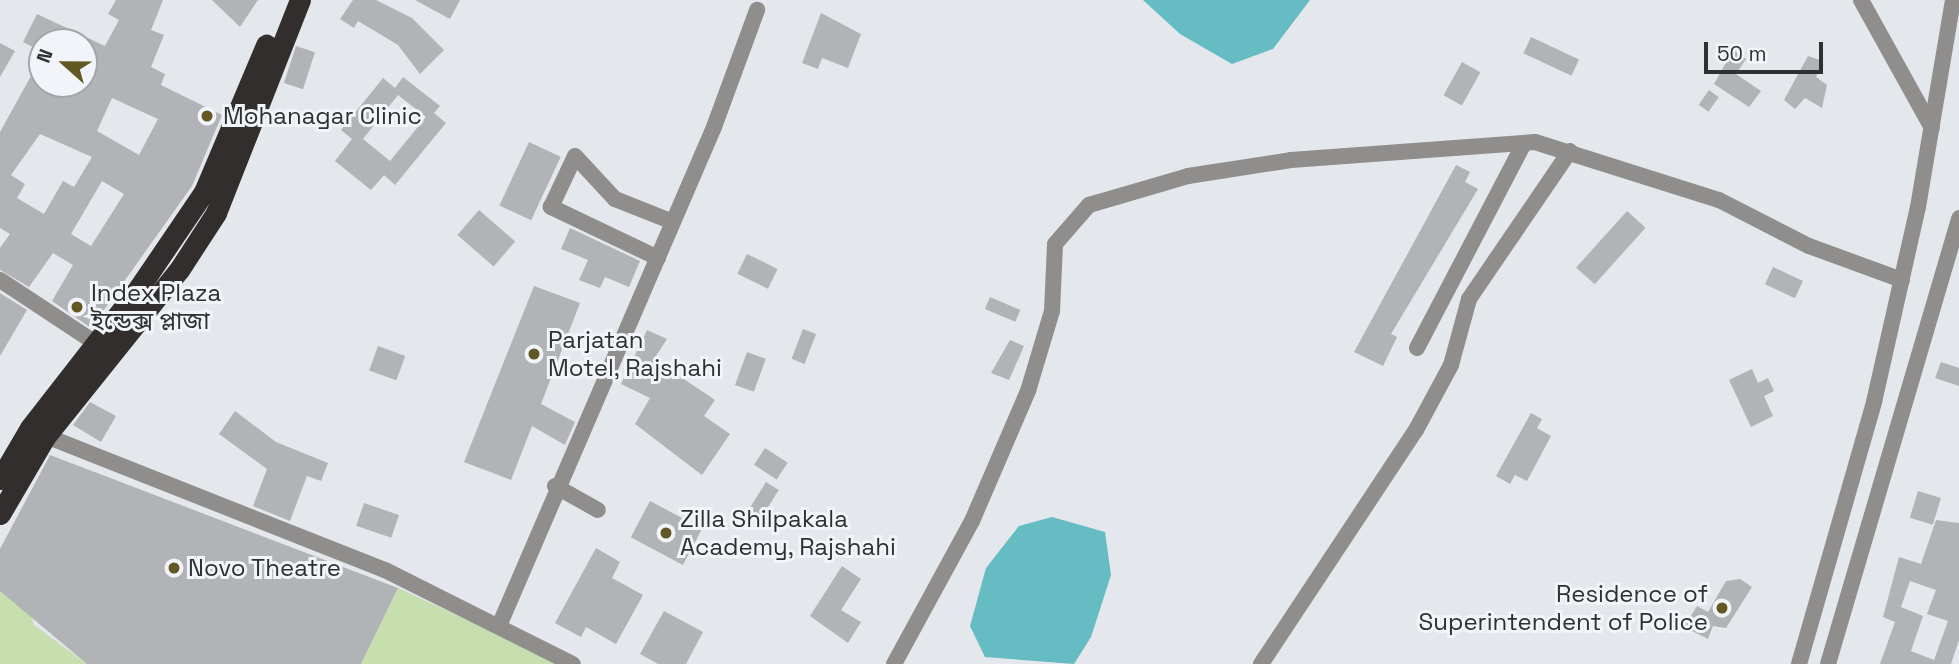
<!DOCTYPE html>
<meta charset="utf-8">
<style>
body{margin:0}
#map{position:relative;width:1959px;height:664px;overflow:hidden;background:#e4e7eb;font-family:"Space Grotesk","Noto Sans Bengali",sans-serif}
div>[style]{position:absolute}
.green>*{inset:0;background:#c7deae}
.water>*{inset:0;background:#65bcc2}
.building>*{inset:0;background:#b1b3b7;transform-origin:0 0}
.minor>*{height:16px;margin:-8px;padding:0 8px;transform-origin:8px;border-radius:8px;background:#908d8d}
.highway>*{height:21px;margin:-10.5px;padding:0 10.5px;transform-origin:10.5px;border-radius:10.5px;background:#322e2d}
.dots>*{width:19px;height:19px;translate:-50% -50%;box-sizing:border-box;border:4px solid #f1f4f8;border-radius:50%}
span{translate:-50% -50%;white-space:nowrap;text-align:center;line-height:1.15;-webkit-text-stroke:6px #f1f4f8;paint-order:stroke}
.poi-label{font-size:24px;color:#2f3032}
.left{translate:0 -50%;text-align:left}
.right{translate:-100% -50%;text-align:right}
.north{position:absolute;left:28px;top:28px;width:70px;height:70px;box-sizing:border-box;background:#f1f4f8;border:2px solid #a3a6a9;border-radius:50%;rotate:291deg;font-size:19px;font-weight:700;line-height:28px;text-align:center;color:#2f3032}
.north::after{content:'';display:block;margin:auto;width:24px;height:32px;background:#635724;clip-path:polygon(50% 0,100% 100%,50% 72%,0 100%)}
.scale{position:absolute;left:1704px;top:42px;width:119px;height:32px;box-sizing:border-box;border:4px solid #2f3032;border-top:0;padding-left:9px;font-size:21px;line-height:24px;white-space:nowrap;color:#2f3032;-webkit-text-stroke:5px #f1f4f8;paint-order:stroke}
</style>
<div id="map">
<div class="green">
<i style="clip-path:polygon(398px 588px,528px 648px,556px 664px,361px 664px)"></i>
<i style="clip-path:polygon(0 591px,31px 614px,34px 625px,87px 664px,0 664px)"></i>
</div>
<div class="water">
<i style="clip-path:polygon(1143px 0,1310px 0,1273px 49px,1232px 64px,1180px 34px)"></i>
<i style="clip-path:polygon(1052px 517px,1105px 532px,1111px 575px,1091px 637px,1074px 664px,985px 657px,970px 626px,986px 568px,1019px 526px)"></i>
</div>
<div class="building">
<i style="clip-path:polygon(evenodd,116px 0,163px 0,151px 30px,164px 35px,151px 67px,165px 74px,161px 85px,222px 115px,192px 186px,91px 328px,52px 301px,73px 265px,53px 253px,29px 287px,0 270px,0 248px,10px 234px,0 228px,0 132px,42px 56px,42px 84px,84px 84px,84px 42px,42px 42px,42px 52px,23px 42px,37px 14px,105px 46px,119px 20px,108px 14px,116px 0,112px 98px,158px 119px,139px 155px,97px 131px,112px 98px,116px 0,40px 134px,92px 157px,74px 187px,63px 181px,44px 214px,17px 198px,25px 184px,11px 175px,40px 134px,116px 0,102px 181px,124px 194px,91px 246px,71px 234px,102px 181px)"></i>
<i style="clip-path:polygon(212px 0,258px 0,240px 27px)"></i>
<i style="clip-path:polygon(353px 0,376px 0,412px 18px,444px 50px,420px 74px,398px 45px,358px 21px,354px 28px,340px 19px)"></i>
<i style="clip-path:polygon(415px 0,460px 0,450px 19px)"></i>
<i style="clip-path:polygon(821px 13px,861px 34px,848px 68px,822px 58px,818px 69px,802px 63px)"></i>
<i style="left:1531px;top:37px;width:53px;height:18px;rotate:25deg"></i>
<i style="clip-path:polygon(0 43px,15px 51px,0 77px)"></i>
<i style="left:296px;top:46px;width:20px;height:39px;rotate:18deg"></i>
<i style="clip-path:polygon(1733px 50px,1746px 59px,1736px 74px,1761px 91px,1749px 107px,1714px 84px)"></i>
<i style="clip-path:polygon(1808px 56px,1823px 61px,1816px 77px,1827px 85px,1822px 108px,1805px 98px,1795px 109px,1784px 100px)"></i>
<i style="left:1462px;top:62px;width:21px;height:38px;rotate:29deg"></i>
<i style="clip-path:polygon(evenodd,403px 77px,440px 106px,434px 113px,446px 123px,395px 185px,384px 175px,371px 190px,335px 161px,352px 139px,341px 130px,383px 78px,395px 88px,403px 77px,398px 95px,426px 117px,390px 161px,363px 139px,398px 95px)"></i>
<i style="left:1709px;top:90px;width:12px;height:18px;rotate:35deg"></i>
<i style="left:529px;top:142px;width:35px;height:70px;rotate:25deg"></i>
<i style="clip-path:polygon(1456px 165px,1470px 172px,1465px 182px,1478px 189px,1391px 334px,1397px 337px,1383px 366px,1354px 352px)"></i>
<i style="left:479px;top:210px;width:48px;height:33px;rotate:41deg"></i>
<i style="left:1627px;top:211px;width:25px;height:76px;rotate:42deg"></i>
<i style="clip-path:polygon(570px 228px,640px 261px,629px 287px,605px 277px,600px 288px,579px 280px,588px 260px,561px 249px)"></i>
<i style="left:747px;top:254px;width:34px;height:22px;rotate:26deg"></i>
<i style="left:1773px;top:267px;width:33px;height:19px;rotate:25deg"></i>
<i style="clip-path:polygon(534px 286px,580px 303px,541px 404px,575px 422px,565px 445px,532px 426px,511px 480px,464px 462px)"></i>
<i style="clip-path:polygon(0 293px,27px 310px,0 356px)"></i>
<i style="left:990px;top:297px;width:33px;height:13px;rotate:23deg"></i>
<i style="left:803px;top:329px;width:14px;height:32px;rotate:21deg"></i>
<i style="clip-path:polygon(647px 330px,667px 339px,654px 359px,715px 400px,704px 416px,730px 434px,702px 475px,635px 424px,650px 398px,621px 384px)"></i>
<i style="clip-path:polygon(1010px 340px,1024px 346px,1009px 380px,991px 373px)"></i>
<i style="left:378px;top:346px;width:29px;height:26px;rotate:20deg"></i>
<i style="left:747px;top:352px;width:20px;height:35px;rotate:20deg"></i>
<i style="clip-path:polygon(1941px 362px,1959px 368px,1959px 386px,1935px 378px)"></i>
<i style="clip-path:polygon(1752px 369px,1758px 383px,1768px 378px,1774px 391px,1764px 396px,1773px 416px,1751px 427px,1729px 380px)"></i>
<i style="clip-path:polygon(90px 402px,116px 416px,101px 442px,73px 425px)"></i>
<i style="clip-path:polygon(235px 411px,276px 442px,328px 463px,321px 481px,307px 476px,290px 521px,253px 506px,267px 469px,219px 434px)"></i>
<i style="clip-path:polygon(1531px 413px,1542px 419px,1537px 428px,1551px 436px,1527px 481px,1515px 475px,1510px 484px,1496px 476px)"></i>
<i style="left:765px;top:448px;width:27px;height:20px;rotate:33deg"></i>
<i style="clip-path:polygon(50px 455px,398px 588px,361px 664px,87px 664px,0 591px,0 549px)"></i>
<i style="left:766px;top:482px;width:15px;height:34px;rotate:32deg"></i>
<i style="left:1918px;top:491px;width:24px;height:28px;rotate:17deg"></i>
<i style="left:650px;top:501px;width:59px;height:41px;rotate:28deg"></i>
<i style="left:364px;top:503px;width:37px;height:24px;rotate:19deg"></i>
<i style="clip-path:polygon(evenodd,1936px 520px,1959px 523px,1959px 640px,1951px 664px,1880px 664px,1895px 622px,1883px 617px,1899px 557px,1921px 564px,1936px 520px,1910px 581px,1936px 590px,1927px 614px,1948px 621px,1934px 660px,1911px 651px,1923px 616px,1901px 607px,1910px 581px)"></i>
<i style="clip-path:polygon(596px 548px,620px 562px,612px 578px,643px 595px,616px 644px,586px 627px,581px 637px,555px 623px)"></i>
<i style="clip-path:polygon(842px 566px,861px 579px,841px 610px,861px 622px,848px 643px,810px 616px)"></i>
<i style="clip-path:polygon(1740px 579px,1752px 587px,1726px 628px,1713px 626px,1708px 639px,1684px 627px,1697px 606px,1708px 612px,1726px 581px)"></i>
<i style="clip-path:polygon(664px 611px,703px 632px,686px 664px,658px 664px,640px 654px)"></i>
</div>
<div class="minor">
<i style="left:1861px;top:0;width:146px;rotate:61deg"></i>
<i style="left:658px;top:258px;width:119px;rotate:-154.5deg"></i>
<i style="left:551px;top:207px;width:56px;rotate:-64.8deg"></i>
<i style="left:575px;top:156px;width:59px;rotate:47.1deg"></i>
<i style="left:615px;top:199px;width:62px;rotate:21.6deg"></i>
<i style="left:0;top:280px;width:123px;rotate:33.4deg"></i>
<i style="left:1417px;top:348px;width:231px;rotate:-62.4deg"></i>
<i style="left:36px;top:432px;width:375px;rotate:21.6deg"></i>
<i style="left:385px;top:570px;width:210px;rotate:26.6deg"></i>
<i style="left:555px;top:486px;width:49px;rotate:29.2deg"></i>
<i style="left:499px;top:626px;width:543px;rotate:-66.69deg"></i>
<i style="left:714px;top:127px;width:125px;rotate:-69.8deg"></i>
<i style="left:894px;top:664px;width:163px;rotate:-61.4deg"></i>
<i style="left:972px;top:521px;width:142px;rotate:-66.7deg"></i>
<i style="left:1028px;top:391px;width:84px;rotate:-73.3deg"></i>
<i style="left:1052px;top:311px;width:67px;rotate:-87.4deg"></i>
<i style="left:1055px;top:244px;width:52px;rotate:-48.9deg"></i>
<i style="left:1089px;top:205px;width:103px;rotate:-16.3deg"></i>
<i style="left:1188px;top:176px;width:104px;rotate:-8.8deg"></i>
<i style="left:1291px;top:160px;width:245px;rotate:-4.2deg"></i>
<i style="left:1535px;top:142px;width:193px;rotate:17.5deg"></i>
<i style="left:1719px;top:200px;width:101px;rotate:27.1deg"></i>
<i style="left:1809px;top:246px;width:99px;rotate:20.1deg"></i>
<i style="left:1261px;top:664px;width:281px;rotate:-56.5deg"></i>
<i style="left:1416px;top:430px;width:74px;rotate:-61.7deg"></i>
<i style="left:1451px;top:365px;width:68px;rotate:-74.7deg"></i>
<i style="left:1469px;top:299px;width:179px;rotate:-55.7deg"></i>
<i style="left:1799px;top:664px;width:273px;rotate:-74deg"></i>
<i style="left:1874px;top:402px;width:200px;rotate:-77.3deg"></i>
<i style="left:1918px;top:207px;width:210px;rotate:-80.4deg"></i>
<i style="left:1828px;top:664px;width:465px;rotate:-73.6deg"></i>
</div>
<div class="highway">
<i style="left:0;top:479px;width:59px;rotate:-59.5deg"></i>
<i style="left:30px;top:428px;width:172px;rotate:-52.1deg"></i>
<i style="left:136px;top:292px;width:121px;rotate:-55.8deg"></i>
<i style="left:204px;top:192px;width:160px;rotate:-67.1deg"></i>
<i style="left:0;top:514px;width:89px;rotate:-59.7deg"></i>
<i style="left:45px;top:437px;width:214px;rotate:-51.3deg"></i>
<i style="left:179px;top:270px;width:68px;rotate:-57deg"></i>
<i style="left:216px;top:213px;width:229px;rotate:-68.5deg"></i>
</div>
<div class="dots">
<i style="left:207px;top:116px;background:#635724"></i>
<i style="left:77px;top:307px;background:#635724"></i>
<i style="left:534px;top:354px;background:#635724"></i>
<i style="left:666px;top:533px;background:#635724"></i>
<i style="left:174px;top:568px;background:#635724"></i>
<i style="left:1722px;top:608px;background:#635724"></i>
</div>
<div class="poi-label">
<span class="left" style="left:223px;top:116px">Mohanagar Clinic</span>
<span class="left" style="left:91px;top:307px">Index Plaza<br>ইন্ডেক্স প্লাজা</span>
<span class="left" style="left:548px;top:354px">Parjatan<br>Motel, Rajshahi</span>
<span class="left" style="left:680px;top:533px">Zilla Shilpakala<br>Academy, Rajshahi</span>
<span class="left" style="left:188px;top:568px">Novo Theatre</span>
<span class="right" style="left:1708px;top:608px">Residence of<br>Superintendent of Police</span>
</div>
<div class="north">N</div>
<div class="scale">50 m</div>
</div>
